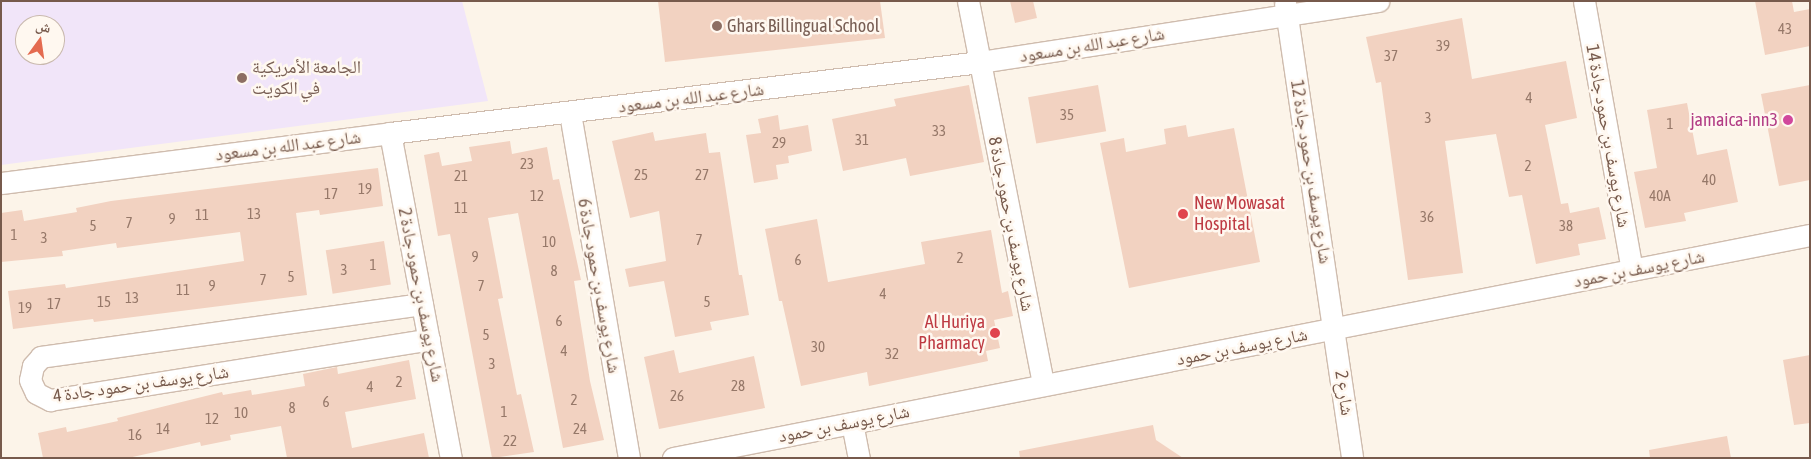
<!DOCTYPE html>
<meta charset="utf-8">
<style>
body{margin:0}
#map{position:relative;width:1811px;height:459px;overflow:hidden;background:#fcf4e9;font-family:"Asap Condensed","Noto Naskh Arabic",sans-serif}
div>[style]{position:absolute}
.education>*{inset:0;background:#f1e5f9}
.building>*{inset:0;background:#f2d2c1;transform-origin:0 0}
.roads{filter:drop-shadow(1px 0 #cfbcae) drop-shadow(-1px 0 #cfbcae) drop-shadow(0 1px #cfbcae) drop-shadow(0 -1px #cfbcae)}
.street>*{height:21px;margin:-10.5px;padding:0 10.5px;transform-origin:10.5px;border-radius:10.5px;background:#fff}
.dots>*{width:14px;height:14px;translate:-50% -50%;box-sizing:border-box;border:2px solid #fff8f0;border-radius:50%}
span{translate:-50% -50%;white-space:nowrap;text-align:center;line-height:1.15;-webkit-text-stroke:5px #fff8f0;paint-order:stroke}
.number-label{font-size:15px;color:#967869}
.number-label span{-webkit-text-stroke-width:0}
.education-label{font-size:18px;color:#785e54}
.left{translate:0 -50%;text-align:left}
.street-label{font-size:18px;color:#775a4c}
.hotel-label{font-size:18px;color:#b23c85}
.right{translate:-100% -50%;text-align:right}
.health-label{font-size:18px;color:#be3a42}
.frame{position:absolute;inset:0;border:2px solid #775a4c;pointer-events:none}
.north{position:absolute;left:15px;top:15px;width:50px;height:50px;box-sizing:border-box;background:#fff8f0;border:1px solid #c9b9ae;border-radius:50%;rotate:14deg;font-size:14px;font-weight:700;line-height:20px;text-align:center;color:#775a4c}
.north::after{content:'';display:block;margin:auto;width:18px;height:22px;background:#e46b50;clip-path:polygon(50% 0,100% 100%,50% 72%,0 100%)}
</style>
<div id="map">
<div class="education">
<i style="clip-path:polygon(evenodd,1px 1px,462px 1px,488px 101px,1px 165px,1px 1px,25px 25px,55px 25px,55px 55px,25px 55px,25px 25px)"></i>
</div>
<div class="building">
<i style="clip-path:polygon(658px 1px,880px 1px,885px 38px,665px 62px)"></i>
<i style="clip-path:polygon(1010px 1px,1033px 1px,1037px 18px,1015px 23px)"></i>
<i style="clip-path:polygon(1755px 1px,1792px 1px,1794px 12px,1810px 9px,1810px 46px,1765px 55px)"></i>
<i style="clip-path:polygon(1462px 18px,1472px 79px,1566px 61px,1577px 118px,1545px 125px,1561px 204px,1568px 203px,1570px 213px,1599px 207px,1606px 239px,1578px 244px,1580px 255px,1536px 264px,1522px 195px,1509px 197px,1496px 134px,1445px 141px,1463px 273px,1408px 280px,1381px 82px,1376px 83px,1366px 37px)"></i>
<i style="clip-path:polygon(969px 85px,984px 162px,910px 176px,906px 158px,843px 171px,832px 119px,896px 106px,894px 99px)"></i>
<i style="left:1098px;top:85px;width:47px;height:71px;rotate:80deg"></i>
<i style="clip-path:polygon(1810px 85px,1810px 180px,1779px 186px,1761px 94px)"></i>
<i style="clip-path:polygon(1687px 103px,1697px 155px,1727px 149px,1738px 202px,1684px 213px,1686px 221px,1645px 228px,1634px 172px,1657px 168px,1647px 110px)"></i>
<i style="clip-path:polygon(778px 115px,780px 130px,808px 125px,812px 151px,788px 156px,789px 163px,776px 165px,778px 179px,754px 183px,746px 135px,761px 133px,758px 119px)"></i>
<i style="clip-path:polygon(1186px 125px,1188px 137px,1234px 128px,1260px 262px,1129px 288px,1100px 143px,1124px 138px,1126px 152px,1166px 144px,1164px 129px)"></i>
<i style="clip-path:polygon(653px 132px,655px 141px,706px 133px,709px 153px,720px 152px,739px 275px,742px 275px,749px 315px,710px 322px,712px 330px,675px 337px,664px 281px,629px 287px,625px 269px,666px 261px,659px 211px,630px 218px,612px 141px)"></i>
<i style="clip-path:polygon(510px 141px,512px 154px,547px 147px,553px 180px,559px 179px,581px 280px,574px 281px,590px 381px,604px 440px,563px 448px,518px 213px,488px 218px,503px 298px,498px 299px,517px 395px,521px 394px,534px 452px,492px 458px,450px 234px,438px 236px,424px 155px,439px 152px,442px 166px,472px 161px,469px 147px)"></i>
<i style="clip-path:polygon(378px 168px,383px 206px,320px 215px,319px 210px,296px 213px,307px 295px,94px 322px,93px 319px,13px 329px,8px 291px,65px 284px,66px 288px,244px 261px,240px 232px,117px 248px,116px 243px,62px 251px,63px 256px,1px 262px,1px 213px,22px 210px,24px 221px,77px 212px,76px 208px,111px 201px)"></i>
<i style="clip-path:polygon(817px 219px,828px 282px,925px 264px,921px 242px,991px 230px,1002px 293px,1008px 291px,1013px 316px,994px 320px,1000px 348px,986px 351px,988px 361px,869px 386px,867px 372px,801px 386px,782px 301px,779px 301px,765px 229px)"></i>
<i style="left:384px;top:241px;width:44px;height:59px;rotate:81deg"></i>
<i style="clip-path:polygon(674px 350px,679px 373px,754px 356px,765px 408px,659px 429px,644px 357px)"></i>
<i style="clip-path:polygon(1810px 355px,1810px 423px,1794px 425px,1783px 360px)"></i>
<i style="clip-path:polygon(409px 360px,416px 399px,345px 412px,352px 448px,424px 433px,429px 458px,287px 458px,281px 426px,230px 435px,231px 440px,201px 446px,200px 442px,128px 458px,43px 458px,38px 433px,66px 427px,67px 432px,118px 421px,117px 418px,222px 392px,223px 395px,251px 390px,252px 395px,305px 386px,303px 374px,337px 367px,338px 374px)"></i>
<i style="clip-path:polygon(1153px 425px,1156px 440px,1183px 458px,1020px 458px,1019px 451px)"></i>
<i style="clip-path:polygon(1727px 436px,1731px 458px,1650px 458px,1649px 450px)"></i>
</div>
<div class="roads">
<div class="street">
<i style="left:968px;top:1px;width:391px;rotate:78.9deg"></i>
<i style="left:1584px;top:1px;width:273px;rotate:79.9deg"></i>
<i style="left:1285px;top:3px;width:460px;rotate:81.6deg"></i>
<i style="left:570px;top:113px;width:350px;rotate:80.3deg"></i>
<i style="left:390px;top:133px;width:331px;rotate:79.4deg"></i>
<i style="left:1px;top:183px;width:392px;rotate:-7.3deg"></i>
<i style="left:390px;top:133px;width:594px;rotate:-6.86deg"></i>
<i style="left:980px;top:62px;width:403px;rotate:-8.7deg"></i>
<i style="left:422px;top:304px;width:385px;rotate:172.1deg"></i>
<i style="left:41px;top:357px;width:12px;rotate:132deg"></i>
<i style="left:33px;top:366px;width:14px;rotate:102deg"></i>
<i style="left:30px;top:380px;width:14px;rotate:65deg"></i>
<i style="left:36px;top:393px;width:16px;rotate:27deg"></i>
<i style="left:50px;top:400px;width:384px;rotate:-9.1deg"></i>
<i style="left:852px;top:423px;width:36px;rotate:79deg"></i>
<i style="left:673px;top:458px;width:1159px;rotate:-11.1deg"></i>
</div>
</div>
<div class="dots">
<i style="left:717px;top:26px;background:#8d6e63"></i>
<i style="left:242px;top:78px;background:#8d6e63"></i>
<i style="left:1788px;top:120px;background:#d1479c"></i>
<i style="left:1183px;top:214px;background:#e0444e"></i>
<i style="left:995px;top:333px;background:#e0444e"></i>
</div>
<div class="number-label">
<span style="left:1785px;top:29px">43</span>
<span style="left:1443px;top:46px">39</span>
<span style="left:1391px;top:56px">37</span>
<span style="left:1529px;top:98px">4</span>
<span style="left:1067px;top:115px">35</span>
<span style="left:1428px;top:118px">3</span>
<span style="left:1670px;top:124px">1</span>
<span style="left:939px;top:131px">33</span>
<span style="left:862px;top:140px">31</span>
<span style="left:779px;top:143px">29</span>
<span style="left:527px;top:164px">23</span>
<span style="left:1528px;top:166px">2</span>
<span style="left:641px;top:175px">25</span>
<span style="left:702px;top:175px">27</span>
<span style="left:461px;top:176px">21</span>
<span style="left:1709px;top:180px">40</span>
<span style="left:365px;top:189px">19</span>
<span style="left:331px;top:194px">17</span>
<span style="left:537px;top:196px">12</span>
<span style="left:1660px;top:196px">40A</span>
<span style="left:461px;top:208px">11</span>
<span style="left:254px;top:214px">13</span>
<span style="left:202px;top:215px">11</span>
<span style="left:1427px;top:217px">36</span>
<span style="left:172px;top:219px">9</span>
<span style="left:129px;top:223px">7</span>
<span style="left:93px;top:226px">5</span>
<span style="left:1566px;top:226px">38</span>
<span style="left:14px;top:235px">1</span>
<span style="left:44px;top:238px">3</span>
<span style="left:699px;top:240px">7</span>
<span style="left:549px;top:242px">10</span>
<span style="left:475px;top:257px">9</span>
<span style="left:960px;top:258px">2</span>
<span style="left:798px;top:260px">6</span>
<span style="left:373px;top:265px">1</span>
<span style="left:344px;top:270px">3</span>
<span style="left:554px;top:271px">8</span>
<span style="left:291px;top:277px">5</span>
<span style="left:263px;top:280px">7</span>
<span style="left:212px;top:286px">9</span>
<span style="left:481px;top:286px">7</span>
<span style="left:183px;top:290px">11</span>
<span style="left:883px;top:294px">4</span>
<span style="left:132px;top:298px">13</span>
<span style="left:104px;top:302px">15</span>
<span style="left:707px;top:302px">5</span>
<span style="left:54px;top:304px">17</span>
<span style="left:25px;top:308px">19</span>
<span style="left:559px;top:321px">6</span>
<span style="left:486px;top:335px">5</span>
<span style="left:818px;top:347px">30</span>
<span style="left:564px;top:351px">4</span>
<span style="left:892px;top:354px">32</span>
<span style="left:492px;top:364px">3</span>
<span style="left:399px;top:382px">2</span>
<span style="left:738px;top:386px">28</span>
<span style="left:370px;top:387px">4</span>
<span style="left:677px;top:396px">26</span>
<span style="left:574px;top:400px">2</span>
<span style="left:326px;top:402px">6</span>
<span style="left:292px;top:408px">8</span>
<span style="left:504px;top:412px">1</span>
<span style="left:241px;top:413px">10</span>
<span style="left:212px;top:419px">12</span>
<span style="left:163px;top:429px">14</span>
<span style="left:580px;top:429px">24</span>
<span style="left:135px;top:435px">16</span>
<span style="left:510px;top:441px">22</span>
</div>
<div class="education-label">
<span class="left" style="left:727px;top:26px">Ghars Billingual School</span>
<span class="left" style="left:252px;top:78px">الجامعة الأمريكية<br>في الكويت</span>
</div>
<div class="street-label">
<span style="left:1092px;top:45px;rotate:-9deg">شارع عبد الله بن مسعود</span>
<span style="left:691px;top:98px;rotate:-7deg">شارع عبد الله بن مسعود</span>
<span style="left:1608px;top:136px;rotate:80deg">شارع يوسف بن حمود جادة 14</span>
<span style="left:288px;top:146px;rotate:-7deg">شارع عبد الله بن مسعود</span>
<span style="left:1311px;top:172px;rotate:81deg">شارع يوسف بن حمود جادة 12</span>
<span style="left:1011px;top:224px;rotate:79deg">شارع يوسف بن حمود جادة 8</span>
<span style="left:1639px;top:269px;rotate:-11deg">شارع يوسف بن حمود</span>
<span style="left:599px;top:286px;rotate:80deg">شارع يوسف بن حمود جادة 6</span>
<span style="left:421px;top:295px;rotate:79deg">شارع يوسف بن حمود جادة 2</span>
<span style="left:1242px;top:347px;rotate:-11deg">شارع يوسف بن حمود</span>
<span style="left:141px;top:384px;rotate:-8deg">شارع يوسف بن حمود جادة 4</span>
<span style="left:1344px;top:393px;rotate:82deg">شارع 2</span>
<span style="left:844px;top:424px;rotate:-11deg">شارع يوسف بن حمود</span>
</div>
<div class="hotel-label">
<span class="right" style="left:1778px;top:120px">jamaica-inn3</span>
</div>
<div class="health-label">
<span class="left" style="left:1194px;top:214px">New Mowasat<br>Hospital</span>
<span class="right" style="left:985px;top:333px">Al Huriya<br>Pharmacy</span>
</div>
<div class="frame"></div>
<div class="north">ش</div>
</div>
